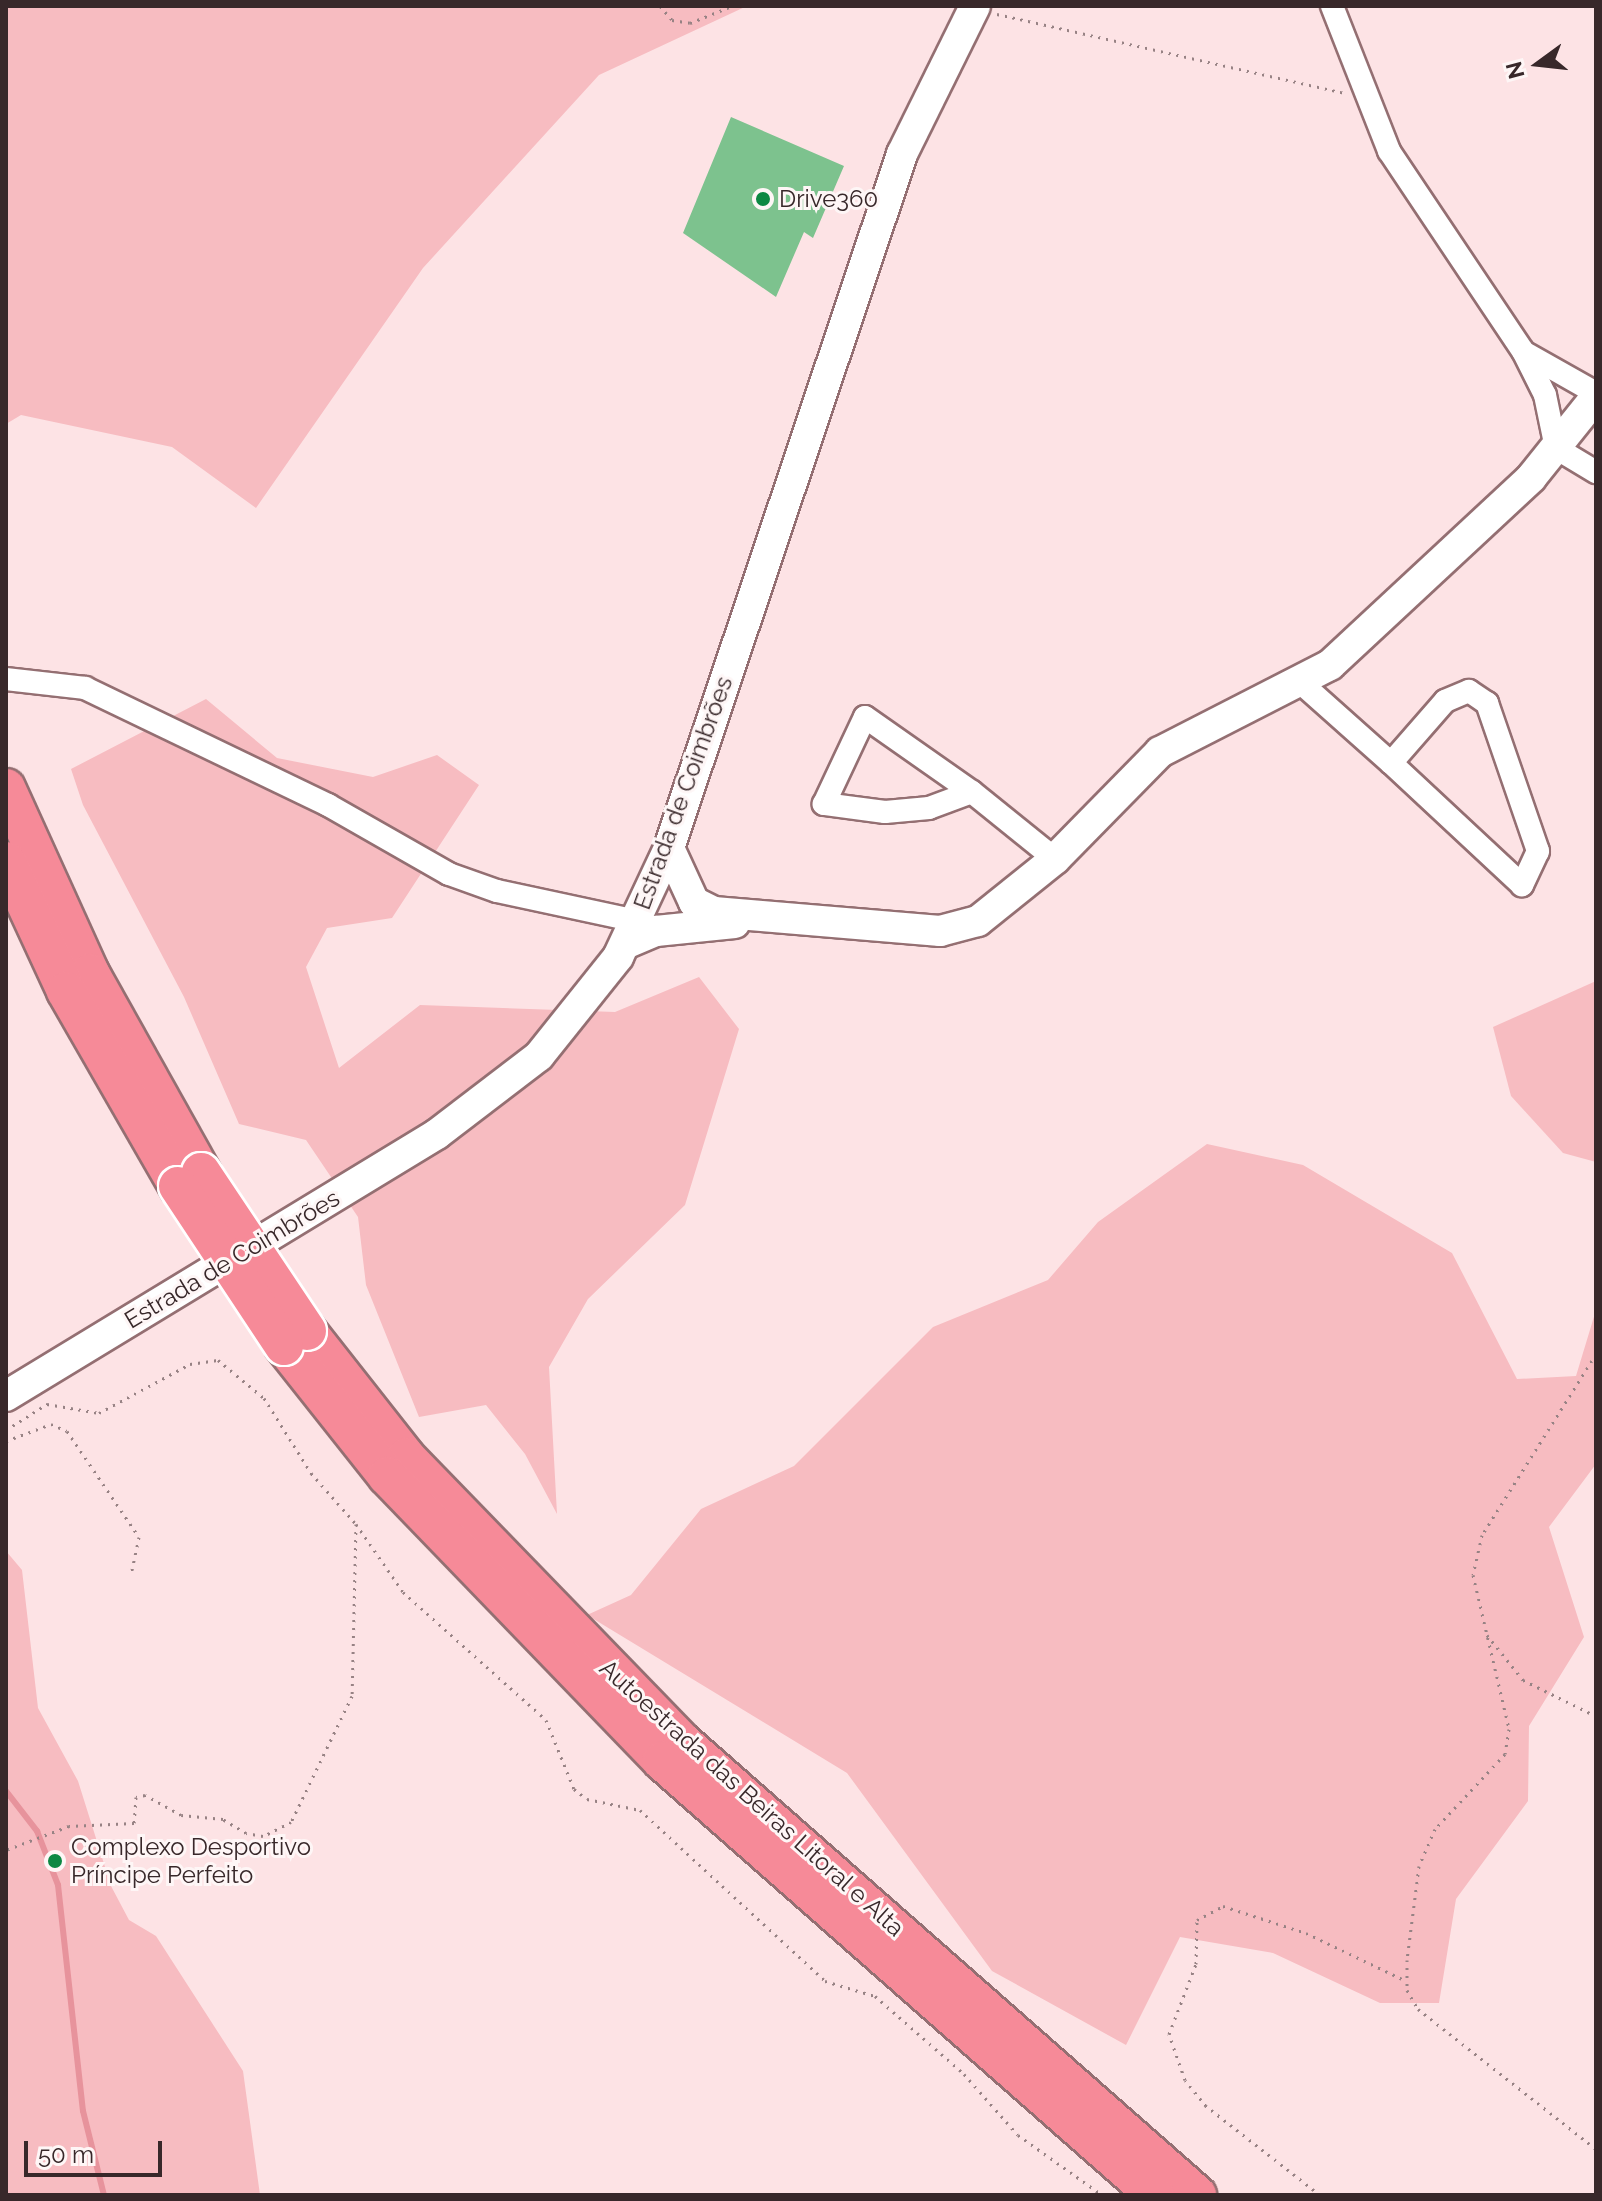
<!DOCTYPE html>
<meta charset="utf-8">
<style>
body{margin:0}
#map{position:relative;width:1602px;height:2201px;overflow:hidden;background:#fde3e5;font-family:Raleway,sans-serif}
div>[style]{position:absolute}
.green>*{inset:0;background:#f7bcc1}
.stream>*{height:6px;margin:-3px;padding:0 3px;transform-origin:3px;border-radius:3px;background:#e7939c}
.building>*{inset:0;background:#7dc28e}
.path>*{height:3px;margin-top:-1.5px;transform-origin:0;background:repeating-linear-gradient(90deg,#978284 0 2px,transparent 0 8px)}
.roads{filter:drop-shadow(2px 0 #946f72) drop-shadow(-2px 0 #946f72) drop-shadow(0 2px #946f72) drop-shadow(0 -2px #946f72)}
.street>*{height:22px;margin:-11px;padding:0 11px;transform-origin:11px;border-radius:11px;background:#fff}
.secondary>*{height:30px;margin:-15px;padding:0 15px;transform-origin:15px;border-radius:15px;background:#fff}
.highway>*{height:38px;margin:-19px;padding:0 19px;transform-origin:19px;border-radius:19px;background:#f68a98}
.bridges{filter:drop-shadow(2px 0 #fff) drop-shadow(-2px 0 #fff) drop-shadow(0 2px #fff) drop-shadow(0 -2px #fff)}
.highway-bridge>*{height:38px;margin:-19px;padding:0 19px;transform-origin:19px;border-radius:19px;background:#f68a98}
.dots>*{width:22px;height:22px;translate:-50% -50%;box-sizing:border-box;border:4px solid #fef6f6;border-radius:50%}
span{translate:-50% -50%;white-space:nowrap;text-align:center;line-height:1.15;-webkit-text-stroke:6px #fef6f6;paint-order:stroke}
.poi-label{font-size:24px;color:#38282a}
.left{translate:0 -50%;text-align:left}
.street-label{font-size:24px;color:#38282a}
.frame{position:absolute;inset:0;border:8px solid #38282a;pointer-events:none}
.north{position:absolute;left:1498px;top:24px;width:80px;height:80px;-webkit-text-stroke:6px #fef6f6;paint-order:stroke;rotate:255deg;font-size:22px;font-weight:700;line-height:32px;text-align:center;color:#38282a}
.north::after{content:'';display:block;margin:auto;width:28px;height:36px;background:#38282a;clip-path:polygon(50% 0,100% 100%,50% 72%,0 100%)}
.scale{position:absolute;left:24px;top:2141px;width:138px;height:36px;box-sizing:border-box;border:4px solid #38282a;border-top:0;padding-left:10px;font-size:24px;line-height:28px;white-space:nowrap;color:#38282a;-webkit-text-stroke:6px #fef6f6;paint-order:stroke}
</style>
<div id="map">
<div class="green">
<i style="clip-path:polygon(6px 6px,747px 6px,599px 75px,423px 268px,256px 508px,172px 447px,21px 415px,6px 424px)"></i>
<i style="clip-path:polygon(206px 699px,277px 758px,373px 777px,437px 755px,479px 785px,392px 918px,327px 928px,306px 967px,339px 1068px,420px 1005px,615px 1012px,699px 977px,739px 1029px,685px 1205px,588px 1299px,549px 1367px,557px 1514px,525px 1454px,486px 1405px,419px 1417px,366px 1285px,358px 1217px,306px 1140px,239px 1124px,184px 997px,83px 805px,71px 769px)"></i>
<i style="clip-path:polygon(1596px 981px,1596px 1162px,1563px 1153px,1511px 1096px,1493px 1027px)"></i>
<i style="clip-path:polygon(1207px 1144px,1303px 1165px,1452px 1253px,1517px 1379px,1576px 1376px,1596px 1310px,1596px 1464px,1549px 1527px,1584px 1637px,1529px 1726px,1528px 1801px,1456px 1899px,1439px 2003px,1380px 2003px,1273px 1953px,1180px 1937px,1126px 2045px,992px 1971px,847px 1773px,587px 1615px,631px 1595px,701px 1509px,794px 1466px,933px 1327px,1048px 1280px,1098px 1222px)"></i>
<i style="clip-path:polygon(6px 1551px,22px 1570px,38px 1708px,78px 1781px,111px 1886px,129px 1920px,156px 1936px,243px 2071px,260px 2195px,6px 2195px)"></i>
</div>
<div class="stream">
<i style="left:6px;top:1791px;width:51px;rotate:52.2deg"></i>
<i style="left:37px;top:1831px;width:58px;rotate:68.7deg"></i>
<i style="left:58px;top:1885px;width:227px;rotate:83.7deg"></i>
<i style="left:83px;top:2111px;width:87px;rotate:76deg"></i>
</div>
<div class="building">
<i style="clip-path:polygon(731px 117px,844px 166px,813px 238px,804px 232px,776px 297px,683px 233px)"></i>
</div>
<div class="path">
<i style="left:660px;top:6px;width:18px;rotate:49deg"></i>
<i style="left:672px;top:20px;width:18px;rotate:9deg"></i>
<i style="left:690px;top:23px;width:45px;rotate:-22deg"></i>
<i style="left:997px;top:14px;width:356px;rotate:12.8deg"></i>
<i style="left:1596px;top:1354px;width:214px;rotate:122.2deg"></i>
<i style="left:1482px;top:1535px;width:41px;rotate:102.7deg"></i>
<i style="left:1473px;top:1575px;width:158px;rotate:76.8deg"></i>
<i style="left:1509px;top:1729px;width:25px;rotate:99deg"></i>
<i style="left:1505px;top:1754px;width:103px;rotate:133deg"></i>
<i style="left:1435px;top:1829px;width:40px;rotate:113.4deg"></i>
<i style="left:1419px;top:1866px;width:95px;rotate:97.3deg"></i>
<i style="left:1407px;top:1960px;width:30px;rotate:90deg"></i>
<i style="left:1407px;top:1990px;width:22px;rotate:60deg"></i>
<i style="left:1418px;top:2009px;width:226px;rotate:38.2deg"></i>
<i style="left:6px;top:1430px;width:49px;rotate:-32.4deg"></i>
<i style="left:47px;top:1404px;width:53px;rotate:9.8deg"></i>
<i style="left:99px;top:1413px;width:103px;rotate:-28.3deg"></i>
<i style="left:190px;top:1364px;width:28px;rotate:-8deg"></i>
<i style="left:218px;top:1360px;width:60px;rotate:39.6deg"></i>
<i style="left:264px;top:1398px;width:89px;rotate:57.9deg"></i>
<i style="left:311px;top:1473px;width:68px;rotate:48.6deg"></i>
<i style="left:356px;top:1524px;width:172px;rotate:91.3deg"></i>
<i style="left:352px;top:1696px;width:140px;rotate:115.8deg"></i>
<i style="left:291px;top:1822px;width:31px;rotate:153deg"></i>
<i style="left:263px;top:1836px;width:17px;rotate:-170deg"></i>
<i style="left:246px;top:1833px;width:27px;rotate:-149deg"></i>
<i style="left:223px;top:1819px;width:42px;rotate:-174.6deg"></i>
<i style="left:181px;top:1815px;width:41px;rotate:-150.9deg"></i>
<i style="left:145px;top:1795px;width:9px;rotate:167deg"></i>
<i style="left:136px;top:1797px;width:26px;rotate:94deg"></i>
<i style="left:134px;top:1823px;width:65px;rotate:177.4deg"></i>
<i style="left:69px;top:1826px;width:67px;rotate:159.1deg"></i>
<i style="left:6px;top:1441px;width:48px;rotate:-20.7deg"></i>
<i style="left:51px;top:1424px;width:17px;rotate:24deg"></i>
<i style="left:67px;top:1431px;width:128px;rotate:55.8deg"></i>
<i style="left:139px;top:1537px;width:35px;rotate:102deg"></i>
<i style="left:356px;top:1524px;width:83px;rotate:55.3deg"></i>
<i style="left:403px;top:1592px;width:192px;rotate:41.8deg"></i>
<i style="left:546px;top:1720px;width:74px;rotate:67.9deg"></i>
<i style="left:574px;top:1789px;width:16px;rotate:38deg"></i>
<i style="left:587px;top:1799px;width:54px;rotate:11.7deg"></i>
<i style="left:640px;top:1810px;width:252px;rotate:42.7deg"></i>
<i style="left:825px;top:1981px;width:52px;rotate:16.7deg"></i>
<i style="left:875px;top:1996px;width:118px;rotate:41.2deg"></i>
<i style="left:964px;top:2074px;width:81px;rotate:48.5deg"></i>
<i style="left:1018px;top:2135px;width:103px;rotate:35.5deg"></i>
<i style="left:1487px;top:1635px;width:58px;rotate:51.3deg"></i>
<i style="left:1523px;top:1680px;width:81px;rotate:26.3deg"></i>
<i style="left:1320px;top:2195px;width:145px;rotate:-142deg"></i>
<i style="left:1206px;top:2106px;width:33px;rotate:-129deg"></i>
<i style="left:1185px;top:2080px;width:49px;rotate:-109.2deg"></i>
<i style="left:1169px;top:2034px;width:75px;rotate:-68.9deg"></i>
<i style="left:1196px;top:1964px;width:44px;rotate:-88.7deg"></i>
<i style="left:1197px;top:1920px;width:30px;rotate:-28deg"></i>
<i style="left:1223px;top:1906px;width:87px;rotate:18deg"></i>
<i style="left:1306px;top:1933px;width:111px;rotate:25.6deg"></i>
</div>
<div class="roads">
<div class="street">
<i style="left:1332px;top:6px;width:156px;rotate:68.5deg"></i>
<i style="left:1389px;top:151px;width:241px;rotate:56.2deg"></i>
<i style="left:1523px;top:351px;width:49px;rotate:63.4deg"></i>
<i style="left:1545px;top:395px;width:54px;rotate:78.3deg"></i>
<i style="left:1556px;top:448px;width:47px;rotate:31deg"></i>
<i style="left:1527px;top:354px;width:79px;rotate:29.5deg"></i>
<i style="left:6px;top:679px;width:80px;rotate:6.5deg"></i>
<i style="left:85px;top:688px;width:270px;rotate:25.7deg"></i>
<i style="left:328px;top:805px;width:139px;rotate:29.7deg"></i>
<i style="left:449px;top:874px;width:51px;rotate:19.5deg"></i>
<i style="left:497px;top:891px;width:143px;rotate:12.1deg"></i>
<i style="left:1300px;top:682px;width:122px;rotate:41.7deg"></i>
<i style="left:1391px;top:763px;width:82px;rotate:-48.9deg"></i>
<i style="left:1445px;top:701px;width:26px;rotate:-23deg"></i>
<i style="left:1469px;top:691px;width:22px;rotate:34deg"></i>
<i style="left:1487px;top:703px;width:157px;rotate:71deg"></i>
<i style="left:1538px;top:851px;width:38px;rotate:115deg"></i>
<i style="left:1522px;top:885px;width:179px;rotate:-137deg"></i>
<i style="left:972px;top:792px;width:46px;rotate:159.6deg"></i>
<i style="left:929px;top:808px;width:44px;rotate:174.8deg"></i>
<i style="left:885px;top:812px;width:62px;rotate:-172.5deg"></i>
<i style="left:824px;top:804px;width:96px;rotate:-64.8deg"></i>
<i style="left:865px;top:717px;width:131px;rotate:35deg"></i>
<i style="left:972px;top:792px;width:107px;rotate:38.9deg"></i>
</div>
<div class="secondary">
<i style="left:669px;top:848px;width:60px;rotate:65.2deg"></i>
<i style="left:694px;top:902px;width:22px;rotate:27deg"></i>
<i style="left:714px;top:912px;width:227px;rotate:4.8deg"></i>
<i style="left:940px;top:931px;width:39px;rotate:-15deg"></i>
<i style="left:978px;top:921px;width:99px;rotate:-38.8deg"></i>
<i style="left:1055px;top:859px;width:150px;rotate:-45.5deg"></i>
<i style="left:1160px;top:752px;width:191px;rotate:-27.1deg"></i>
<i style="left:1330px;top:665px;width:275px;rotate:-42.9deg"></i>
<i style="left:1531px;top:478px;width:104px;rotate:-51.3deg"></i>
<i style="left:625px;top:944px;width:34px;rotate:-23deg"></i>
<i style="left:656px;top:931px;width:79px;rotate:-5.8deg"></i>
<i style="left:6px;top:1396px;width:504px;rotate:-31.29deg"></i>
<i style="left:437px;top:1134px;width:128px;rotate:-37.4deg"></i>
<i style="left:539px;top:1056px;width:127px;rotate:-51.4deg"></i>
<i style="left:618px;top:957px;width:120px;rotate:-64.9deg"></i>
<i style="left:669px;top:848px;width:732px;rotate:-71.44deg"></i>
<i style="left:902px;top:154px;width:165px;rotate:-63.7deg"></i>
</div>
<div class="highway">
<i style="left:6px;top:788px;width:203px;rotate:65.6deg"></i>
<i style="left:90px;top:973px;width:228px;rotate:60.8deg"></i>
<i style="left:6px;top:861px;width:143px;rotate:65.2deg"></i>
<i style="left:66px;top:991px;width:225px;rotate:60.1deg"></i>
<i style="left:307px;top:1331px;width:160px;rotate:51.8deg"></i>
<i style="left:406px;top:1457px;width:394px;rotate:45.9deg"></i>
<i style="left:680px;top:1740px;width:689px;rotate:41.35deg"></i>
<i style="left:284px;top:1346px;width:166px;rotate:51.6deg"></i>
<i style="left:387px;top:1476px;width:396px;rotate:46deg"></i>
<i style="left:662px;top:1761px;width:657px;rotate:41.36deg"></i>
</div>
</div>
<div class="bridges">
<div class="highway-bridge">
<i style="left:201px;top:1172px;width:191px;rotate:56.3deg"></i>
<i style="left:178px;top:1186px;width:192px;rotate:56.5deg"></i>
</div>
</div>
<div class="dots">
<i style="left:763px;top:199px;background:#0d8843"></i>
<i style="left:55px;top:1861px;background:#0d8843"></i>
</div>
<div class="poi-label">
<span class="left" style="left:779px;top:199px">Drive360</span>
<span class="left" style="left:71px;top:1861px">Complexo Desportivo<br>Príncipe Perfeito</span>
</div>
<div class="street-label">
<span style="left:683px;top:793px;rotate:-70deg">Estrada de Coimbrões</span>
<span style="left:232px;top:1259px;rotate:-31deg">Estrada de Coimbrões</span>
<span style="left:752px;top:1798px;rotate:42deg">Autoestrada das Beiras Litoral e Alta</span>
</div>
<div class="frame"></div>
<div class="north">N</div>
<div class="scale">50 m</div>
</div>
